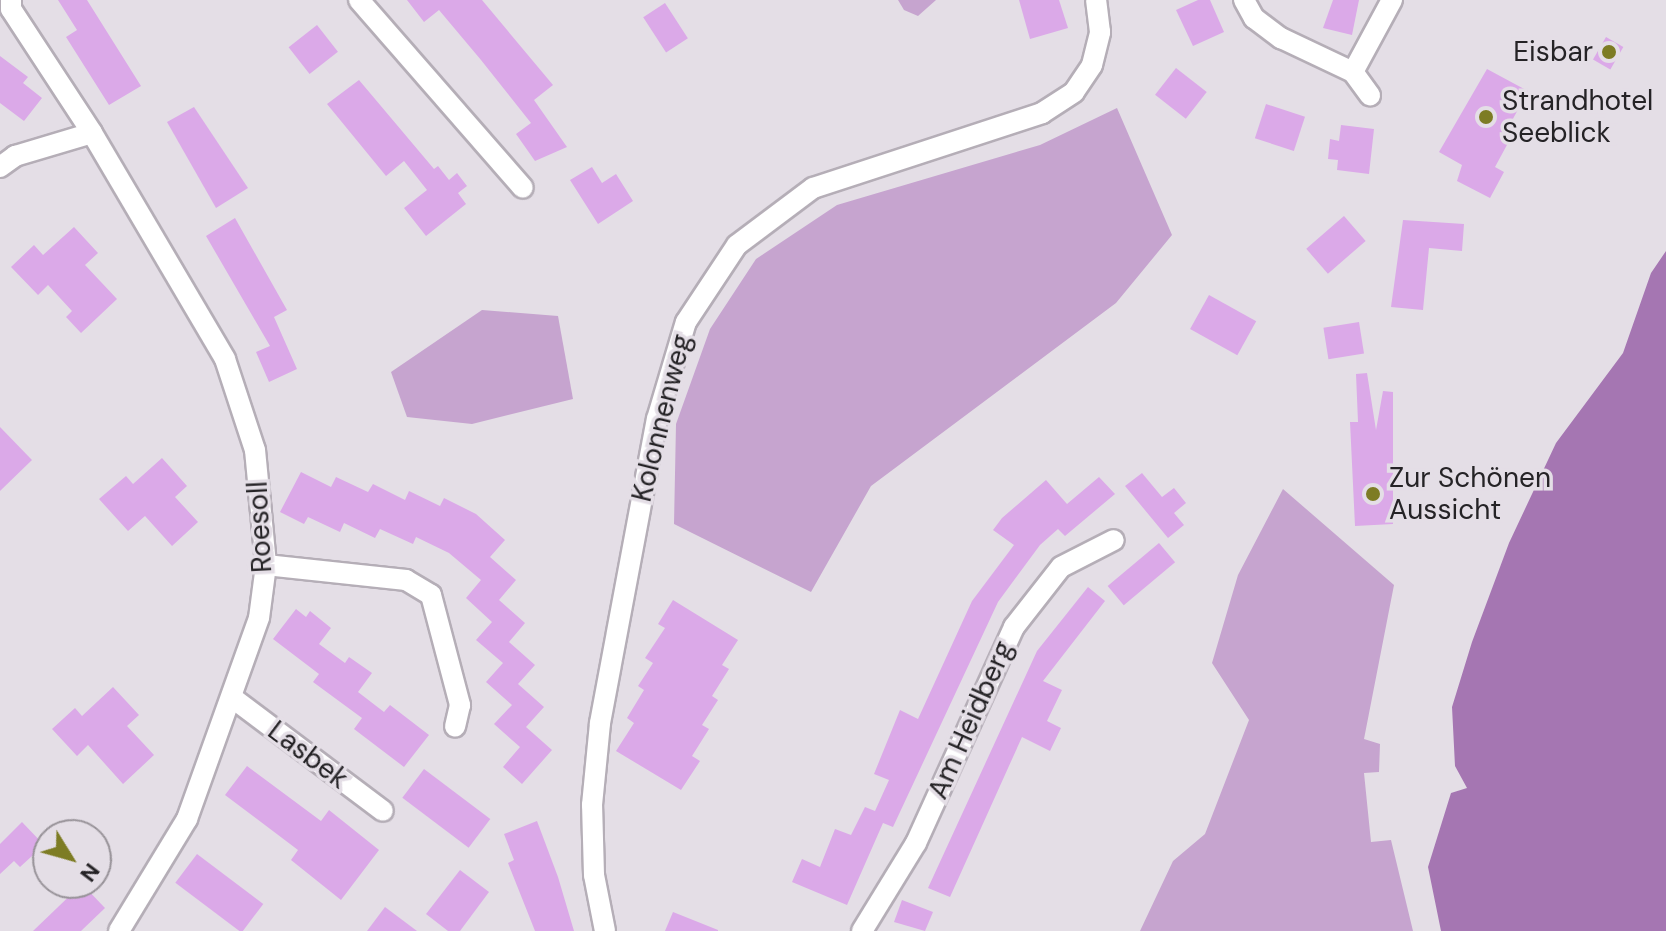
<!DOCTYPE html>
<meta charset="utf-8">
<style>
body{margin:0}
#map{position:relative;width:1666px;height:931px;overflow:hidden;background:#e4dee6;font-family:"DM Sans",sans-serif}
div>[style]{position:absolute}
.green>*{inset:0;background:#c6a4cf}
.water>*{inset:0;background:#a576b2}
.building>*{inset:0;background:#dba9e8;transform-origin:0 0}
.roads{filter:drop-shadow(2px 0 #b5aeb7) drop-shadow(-2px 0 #b5aeb7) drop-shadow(0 2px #b5aeb7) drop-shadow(0 -2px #b5aeb7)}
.street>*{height:20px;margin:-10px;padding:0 10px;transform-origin:10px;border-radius:10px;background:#fff}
.dots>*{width:22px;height:22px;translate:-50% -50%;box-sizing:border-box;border:4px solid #e4dee6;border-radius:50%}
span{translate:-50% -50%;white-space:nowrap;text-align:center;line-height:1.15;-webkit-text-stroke:7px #e4dee6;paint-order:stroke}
.poi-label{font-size:28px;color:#252326}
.right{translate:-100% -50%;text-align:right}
.left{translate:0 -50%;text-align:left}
.street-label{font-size:28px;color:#252326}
.north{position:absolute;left:32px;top:819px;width:80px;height:80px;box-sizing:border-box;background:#e4dee6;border:2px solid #989399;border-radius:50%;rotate:127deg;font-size:22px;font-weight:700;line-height:32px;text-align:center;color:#252326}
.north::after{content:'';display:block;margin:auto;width:28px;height:36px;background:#7d7c24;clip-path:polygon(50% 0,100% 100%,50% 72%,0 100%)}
</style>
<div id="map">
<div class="green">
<i style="clip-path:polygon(898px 0,936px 0,918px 16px,904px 10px)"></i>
<i style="clip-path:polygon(1117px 108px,1172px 235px,1116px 303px,871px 486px,811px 592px,674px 524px,676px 424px,710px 329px,756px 259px,837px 205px,1040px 145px)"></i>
<i style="clip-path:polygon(482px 310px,558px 316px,573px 399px,472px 424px,407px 417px,391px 372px)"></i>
<i style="clip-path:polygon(1283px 489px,1394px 585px,1364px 739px,1380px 744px,1379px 772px,1364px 773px,1371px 842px,1391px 840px,1413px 931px,1140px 931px,1173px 861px,1205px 834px,1249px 720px,1212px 663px,1238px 575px)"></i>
</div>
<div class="water">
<i style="clip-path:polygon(1666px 251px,1666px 931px,1441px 931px,1428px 867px,1451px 793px,1467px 788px,1455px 766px,1452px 707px,1472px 642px,1509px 543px,1556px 443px,1623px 353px,1651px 273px)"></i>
</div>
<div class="building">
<i style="clip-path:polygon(58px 0,87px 0,141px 86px,109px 105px,66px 37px,77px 30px)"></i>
<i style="clip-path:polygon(407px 0,482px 0,553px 85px,534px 100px,567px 147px,535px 161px,516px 134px,531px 123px,481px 60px,439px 10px,424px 22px)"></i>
<i style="clip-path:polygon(1019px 0,1059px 0,1068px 28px,1030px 39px)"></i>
<i style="clip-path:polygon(1198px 0,1210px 0,1224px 32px,1193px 46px,1176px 10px)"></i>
<i style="clip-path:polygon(1333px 0,1359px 0,1352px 35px,1323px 28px)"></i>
<i style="left:665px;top:3px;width:42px;height:26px;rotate:57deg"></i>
<i style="left:317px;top:25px;width:34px;height:36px;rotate:52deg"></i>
<i style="left:1606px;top:37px;width:20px;height:26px;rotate:30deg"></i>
<i style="clip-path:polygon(0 56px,28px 77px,23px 83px,42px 98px,24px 121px,0 103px)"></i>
<i style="left:1176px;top:68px;width:39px;height:34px;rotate:38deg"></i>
<i style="clip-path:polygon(1487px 69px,1528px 91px,1508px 128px,1508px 143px,1495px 167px,1504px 172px,1490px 198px,1457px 181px,1462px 165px,1439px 152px)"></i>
<i style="clip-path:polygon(359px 80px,434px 169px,438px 166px,449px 180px,457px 173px,467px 186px,458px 193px,466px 204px,426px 236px,404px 208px,427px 190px,404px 161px,386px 176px,327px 104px)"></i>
<i style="left:1266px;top:104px;width:41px;height:36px;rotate:18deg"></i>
<i style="clip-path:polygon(194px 107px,248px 188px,216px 208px,167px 122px)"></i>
<i style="clip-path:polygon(1341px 125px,1374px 129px,1369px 174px,1337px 170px,1338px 160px,1328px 159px,1330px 139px,1339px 141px)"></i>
<i style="clip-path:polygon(592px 167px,602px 183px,616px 174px,633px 201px,598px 224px,570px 180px)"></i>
<i style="left:1344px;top:216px;width:33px;height:50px;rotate:49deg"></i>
<i style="clip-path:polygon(235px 218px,287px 310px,274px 317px,297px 369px,269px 382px,256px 352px,270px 346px,206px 236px)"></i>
<i style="clip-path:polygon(1403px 220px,1464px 224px,1462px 251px,1429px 248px,1423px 310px,1391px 307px)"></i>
<i style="clip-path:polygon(74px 227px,98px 253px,85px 265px,117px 299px,81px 333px,66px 317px,72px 311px,48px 285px,38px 295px,11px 267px,34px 245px,43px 255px)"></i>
<i style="left:1209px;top:295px;width:54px;height:39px;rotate:29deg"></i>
<i style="left:1359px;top:322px;width:32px;height:36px;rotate:81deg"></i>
<i style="clip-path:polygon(1367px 373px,1376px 430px,1383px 391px,1393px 392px,1393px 524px,1355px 526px,1350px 422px,1358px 422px,1356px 374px)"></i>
<i style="clip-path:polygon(0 427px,32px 460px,0 491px)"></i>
<i style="clip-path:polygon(162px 458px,187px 486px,175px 497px,198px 522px,172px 546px,145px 516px,128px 531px,99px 499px,126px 476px,133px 484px)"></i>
<i style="clip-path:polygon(301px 472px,331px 487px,336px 477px,368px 492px,373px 484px,405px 500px,409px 491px,440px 506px,444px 498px,476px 514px,505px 540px,490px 557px,516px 580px,499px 600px,525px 623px,509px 642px,535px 665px,518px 684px,544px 707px,526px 727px,552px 750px,522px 784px,503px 767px,520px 747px,494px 724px,512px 705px,486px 682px,503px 663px,476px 640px,492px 622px,466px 598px,481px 580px,449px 553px,416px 537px,413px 544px,380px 529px,375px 538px,344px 523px,340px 532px,308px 517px,304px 524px,280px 512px)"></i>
<i style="clip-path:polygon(1142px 473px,1162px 497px,1174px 488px,1186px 503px,1174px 513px,1184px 525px,1168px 538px,1125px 486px)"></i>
<i style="clip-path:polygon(1099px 477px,1115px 494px,1065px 536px,1058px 529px,1040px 545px,998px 602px,893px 827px,883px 823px,847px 905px,792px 882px,802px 859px,820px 867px,835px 829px,851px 835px,865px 807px,875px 811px,889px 780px,874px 774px,900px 710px,918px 719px,972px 601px,1014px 545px,993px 530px,1002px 518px,1046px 480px,1067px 504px)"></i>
<i style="left:1159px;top:543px;width:25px;height:67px;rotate:50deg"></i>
<i style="clip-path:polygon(1088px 587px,1105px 601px,1043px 681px,1062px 690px,1047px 721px,1061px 728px,1050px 751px,1022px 737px,950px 897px,928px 888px,1037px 651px)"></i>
<i style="clip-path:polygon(673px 600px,738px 640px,722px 665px,729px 669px,712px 696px,718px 700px,702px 725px,709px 729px,692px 756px,700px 761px,681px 790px,616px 751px,634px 723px,627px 718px,644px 690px,638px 686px,653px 663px,645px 658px,665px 628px,658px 624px)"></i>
<i style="clip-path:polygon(296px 609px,306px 617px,310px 611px,331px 628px,319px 644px,345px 663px,349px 657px,372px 673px,358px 692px,384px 712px,390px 705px,429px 735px,404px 767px,354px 729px,362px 718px,313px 682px,319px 674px,273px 639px)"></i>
<i style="clip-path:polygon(113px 687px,139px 715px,127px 726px,154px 755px,123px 784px,88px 745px,77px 756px,52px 729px,75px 708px,82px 716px)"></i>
<i style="clip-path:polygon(247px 766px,321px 821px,329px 810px,379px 850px,341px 900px,291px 860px,298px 850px,225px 795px)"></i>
<i style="left:424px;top:769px;width:83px;height:36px;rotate:37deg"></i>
<i style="clip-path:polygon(537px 821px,558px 877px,574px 931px,535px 931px,508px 863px,514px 860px,504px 834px)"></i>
<i style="clip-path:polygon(22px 822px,44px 845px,20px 867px,14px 861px,0 874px,0 844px)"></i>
<i style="left:197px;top:854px;width:83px;height:36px;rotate:37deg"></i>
<i style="clip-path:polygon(460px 870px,489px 892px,460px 931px,448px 931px,426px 914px)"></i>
<i style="clip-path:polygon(82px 884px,105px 908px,81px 931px,33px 931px)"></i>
<i style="clip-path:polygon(902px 900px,933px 912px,925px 931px,894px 922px)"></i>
<i style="clip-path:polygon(385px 907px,417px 931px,367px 931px)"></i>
<i style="clip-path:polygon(673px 912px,718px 930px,718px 931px,665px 931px)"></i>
</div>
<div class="roads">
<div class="street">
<i style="left:11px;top:0;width:9px;rotate:90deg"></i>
<i style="left:11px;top:9px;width:148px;rotate:56.8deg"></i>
<i style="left:359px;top:0;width:249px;rotate:48.9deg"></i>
<i style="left:1244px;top:0;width:21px;rotate:61deg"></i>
<i style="left:1254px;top:18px;width:34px;rotate:37deg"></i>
<i style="left:1281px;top:38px;width:80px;rotate:25.3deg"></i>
<i style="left:1353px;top:72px;width:29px;rotate:54deg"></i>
<i style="left:1353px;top:72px;width:82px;rotate:-61.6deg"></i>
<i style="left:0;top:167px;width:19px;rotate:-36deg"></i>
<i style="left:15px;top:156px;width:80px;rotate:-16.6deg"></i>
<i style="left:92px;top:133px;width:262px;rotate:59.5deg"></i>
<i style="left:225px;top:359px;width:96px;rotate:71.8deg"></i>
<i style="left:255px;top:450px;width:116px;rotate:84.5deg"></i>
<i style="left:266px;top:565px;width:53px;rotate:97.5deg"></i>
<i style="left:259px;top:618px;width:214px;rotate:109.7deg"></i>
<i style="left:187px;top:819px;width:131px;rotate:121.3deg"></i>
<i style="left:266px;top:565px;width:141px;rotate:6.1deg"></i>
<i style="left:406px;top:580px;width:29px;rotate:31deg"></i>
<i style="left:431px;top:595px;width:114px;rotate:75.2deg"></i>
<i style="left:460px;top:705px;width:22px;rotate:103deg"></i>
<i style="left:234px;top:699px;width:186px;rotate:36.9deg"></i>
<i style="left:605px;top:931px;width:57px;rotate:-101.1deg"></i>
<i style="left:594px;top:875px;width:70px;rotate:-91.6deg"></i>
<i style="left:592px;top:805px;width:82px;rotate:-84.4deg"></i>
<i style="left:600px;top:723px;width:309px;rotate:-79.4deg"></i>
<i style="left:657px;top:419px;width:101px;rotate:-73.4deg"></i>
<i style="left:686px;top:322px;width:92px;rotate:-56.5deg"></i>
<i style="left:737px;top:245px;width:95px;rotate:-36.9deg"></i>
<i style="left:813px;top:188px;width:241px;rotate:-18.1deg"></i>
<i style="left:1042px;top:113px;width:38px;rotate:-33deg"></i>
<i style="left:1074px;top:92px;width:32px;rotate:-56deg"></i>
<i style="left:1092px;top:65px;width:34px;rotate:-76deg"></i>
<i style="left:1100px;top:32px;width:32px;rotate:-97deg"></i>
<i style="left:862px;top:931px;width:103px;rotate:-58.5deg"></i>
<i style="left:916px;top:843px;width:237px;rotate:-65.6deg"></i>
<i style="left:1014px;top:627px;width:76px;rotate:-51.9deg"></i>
<i style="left:1061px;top:567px;width:59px;rotate:-27deg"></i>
</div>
</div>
<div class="dots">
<i style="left:1609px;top:52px;background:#7d7c24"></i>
<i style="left:1486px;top:117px;background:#7d7c24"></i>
<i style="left:1373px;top:494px;background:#7d7c24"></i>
</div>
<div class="poi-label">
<span class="right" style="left:1593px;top:52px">Eisbar</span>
<span class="left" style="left:1502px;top:117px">Strandhotel<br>Seeblick</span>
<span class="left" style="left:1389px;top:494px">Zur Schönen<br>Aussicht</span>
</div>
<div class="street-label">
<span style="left:662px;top:418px;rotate:-76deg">Kolonnenweg</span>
<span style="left:260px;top:527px;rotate:-93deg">Roesoll</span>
<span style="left:971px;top:720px;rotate:-66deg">Am Heidberg</span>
<span style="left:308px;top:755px;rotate:37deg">Lasbek</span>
</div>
<div class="north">N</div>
</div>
